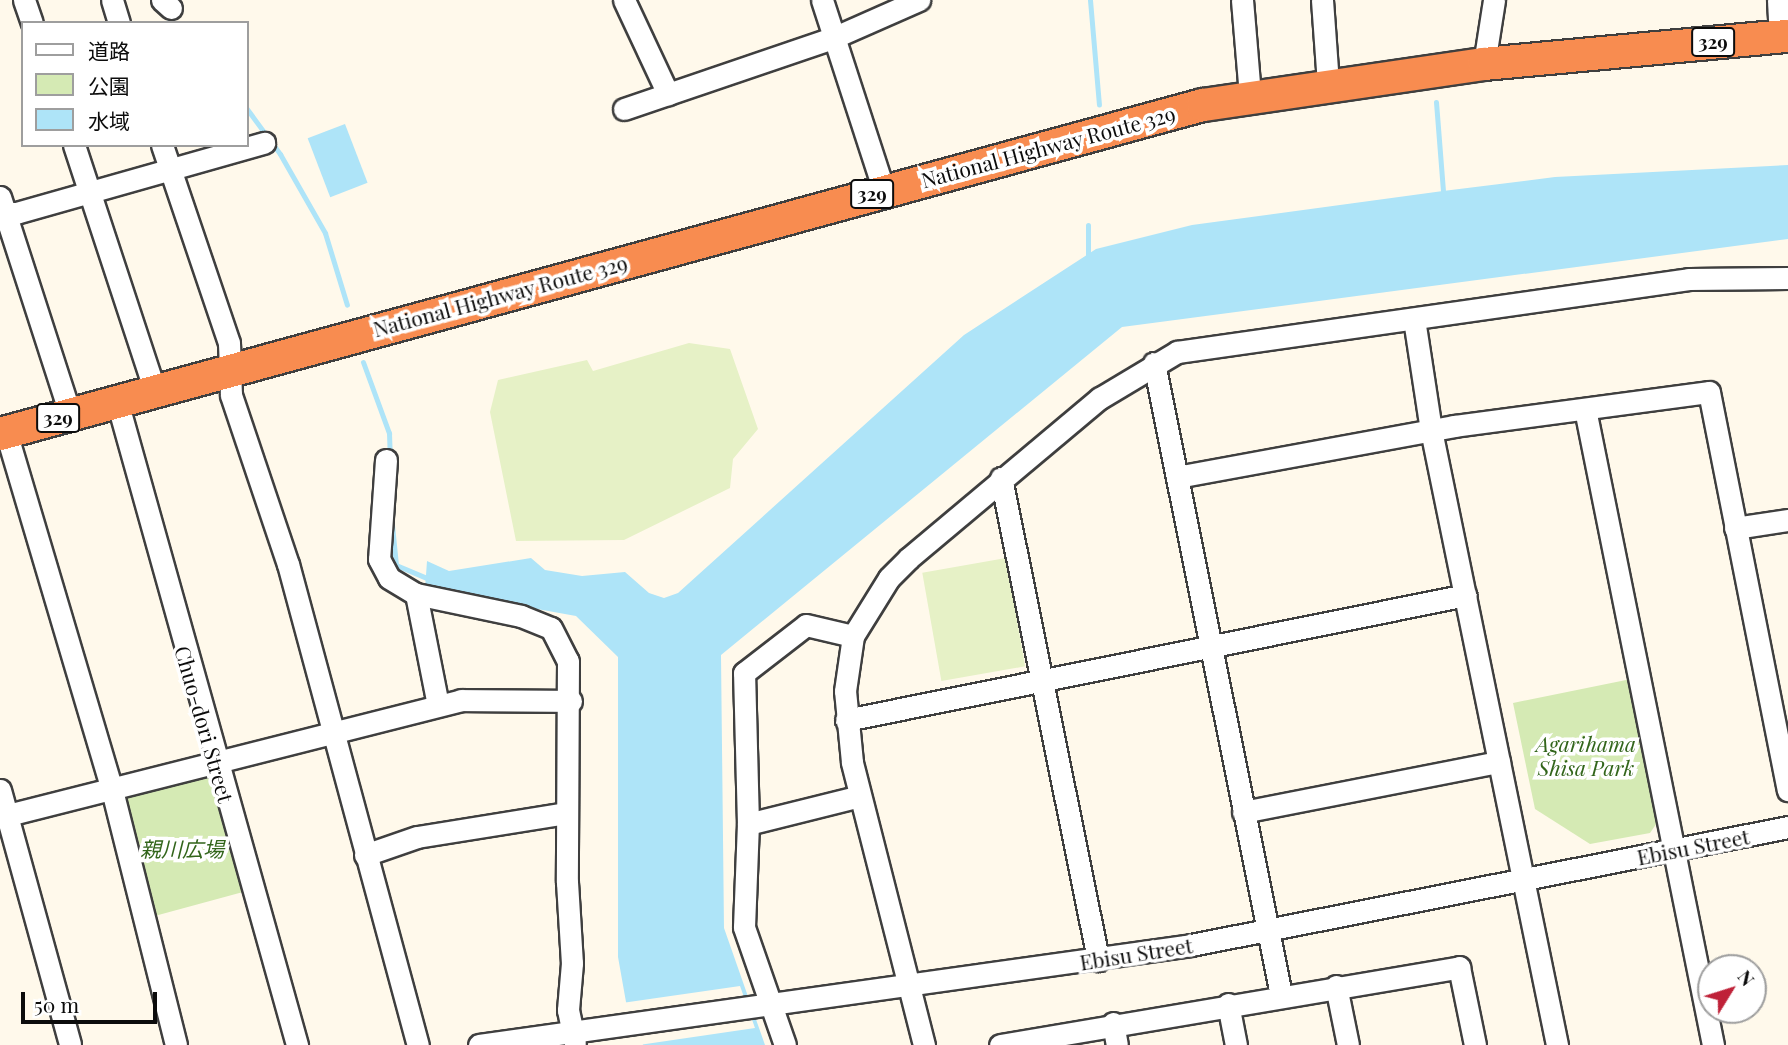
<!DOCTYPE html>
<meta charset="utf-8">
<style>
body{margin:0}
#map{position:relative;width:1788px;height:1045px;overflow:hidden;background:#fff9eb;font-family:"Playfair Display","Noto Sans JP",serif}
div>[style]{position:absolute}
.green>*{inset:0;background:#d5eab4}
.pitch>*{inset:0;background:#e6f1c6;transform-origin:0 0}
.water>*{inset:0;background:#aee4f8;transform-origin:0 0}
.pier>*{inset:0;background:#fff9eb}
.stream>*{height:5px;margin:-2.5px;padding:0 2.5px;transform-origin:2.5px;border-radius:2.5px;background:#aee4f8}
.roads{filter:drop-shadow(2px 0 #3f3f3f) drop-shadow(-2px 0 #3f3f3f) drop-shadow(0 2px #3f3f3f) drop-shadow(0 -2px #3f3f3f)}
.minor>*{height:21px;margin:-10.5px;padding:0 10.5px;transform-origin:10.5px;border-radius:10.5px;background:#fff}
.highway>*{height:32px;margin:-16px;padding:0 16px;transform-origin:16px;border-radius:16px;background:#f88c50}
span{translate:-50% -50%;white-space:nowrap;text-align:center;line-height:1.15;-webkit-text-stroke:7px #fff;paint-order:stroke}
.shield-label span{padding:2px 5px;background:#fff;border:2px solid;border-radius:5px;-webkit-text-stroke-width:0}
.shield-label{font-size:19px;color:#0c0c0c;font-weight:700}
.street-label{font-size:21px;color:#0c0c0c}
.park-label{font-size:21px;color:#32651b;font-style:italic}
.legend{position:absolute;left:21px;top:21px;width:228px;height:126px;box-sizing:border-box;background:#fff;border:2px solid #9e9e9e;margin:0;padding:9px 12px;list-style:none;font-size:21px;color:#0c0c0c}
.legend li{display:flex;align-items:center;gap:14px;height:35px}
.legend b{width:35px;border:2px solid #9e9e9e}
.north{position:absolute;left:1697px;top:954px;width:70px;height:70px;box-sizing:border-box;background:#fff;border:2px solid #9e9e9e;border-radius:50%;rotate:52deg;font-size:19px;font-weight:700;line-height:28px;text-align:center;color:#0c0c0c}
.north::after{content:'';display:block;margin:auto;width:24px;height:32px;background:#bf2138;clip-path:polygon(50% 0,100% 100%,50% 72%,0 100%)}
.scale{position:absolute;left:21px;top:992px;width:136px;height:32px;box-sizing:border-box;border:4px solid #0c0c0c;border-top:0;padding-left:9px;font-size:21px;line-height:24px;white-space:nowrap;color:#0c0c0c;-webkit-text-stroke:5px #fff;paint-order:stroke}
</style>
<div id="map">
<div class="green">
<i style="clip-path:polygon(1631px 679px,1661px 817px,1650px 833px,1590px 844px,1535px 809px,1513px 703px)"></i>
<i style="clip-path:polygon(208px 773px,243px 892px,151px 917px,122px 806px,127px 794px)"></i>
</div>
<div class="pitch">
<i style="clip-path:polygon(689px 343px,730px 349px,758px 429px,733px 459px,730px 488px,624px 540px,516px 541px,490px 412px,498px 380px,587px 360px,593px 371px)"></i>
<i style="left:1006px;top:558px;width:110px;height:85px;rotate:80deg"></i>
</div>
<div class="water">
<i style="left:345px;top:124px;width:63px;height:40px;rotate:69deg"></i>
<i style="clip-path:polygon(1788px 165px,1788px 239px,1122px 327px,721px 655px,724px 928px,765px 1045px,643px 1045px,626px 1002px,618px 957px,618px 657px,576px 616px,425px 589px,427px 561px,449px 571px,531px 558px,545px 570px,582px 576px,625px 572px,649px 593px,664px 598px,678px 593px,964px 335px,1096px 249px,1192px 225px,1443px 191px,1555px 177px)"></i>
</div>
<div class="pier">
<i style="clip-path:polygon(740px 986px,755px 1028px,639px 1045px,622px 1003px)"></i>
</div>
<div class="stream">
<i style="left:1090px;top:0;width:105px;rotate:85.1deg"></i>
<i style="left:164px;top:14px;width:13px;rotate:42deg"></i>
<i style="left:1436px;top:102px;width:89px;rotate:85.5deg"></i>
<i style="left:247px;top:109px;width:56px;rotate:53.7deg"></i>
<i style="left:280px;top:154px;width:91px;rotate:60.3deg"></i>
<i style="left:325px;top:233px;width:75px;rotate:73deg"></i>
<i style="left:1088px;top:255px;width:30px;rotate:-90deg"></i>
<i style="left:363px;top:362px;width:76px;rotate:69.9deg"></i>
<i style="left:389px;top:433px;width:23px;rotate:88deg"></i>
<i style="left:392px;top:525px;width:40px;rotate:84.3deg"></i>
<i style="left:396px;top:565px;width:33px;rotate:23deg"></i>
</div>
<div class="roads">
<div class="minor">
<i style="left:24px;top:0;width:24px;rotate:71deg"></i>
<i style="left:112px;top:0;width:24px;rotate:73deg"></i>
<i style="left:162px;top:0;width:12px;rotate:42deg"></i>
<i style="left:624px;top:0;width:104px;rotate:64.9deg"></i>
<i style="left:822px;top:0;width:201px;rotate:72deg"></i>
<i style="left:1242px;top:0;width:96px;rotate:85.2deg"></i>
<i style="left:1322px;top:0;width:84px;rotate:85.9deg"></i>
<i style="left:1778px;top:0;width:37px;rotate:87deg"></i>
<i style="left:1484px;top:64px;width:65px;rotate:-81.1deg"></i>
<i style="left:624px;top:109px;width:223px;rotate:-18.8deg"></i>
<i style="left:835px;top:37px;width:92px;rotate:-23.8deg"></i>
<i style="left:74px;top:145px;width:259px;rotate:71.8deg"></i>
<i style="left:162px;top:145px;width:209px;rotate:71.3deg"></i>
<i style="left:229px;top:343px;width:52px;rotate:87.8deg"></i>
<i style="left:231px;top:395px;width:178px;rotate:71.4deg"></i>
<i style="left:288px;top:564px;width:498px;rotate:74.9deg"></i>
<i style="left:0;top:197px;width:228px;rotate:72.1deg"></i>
<i style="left:0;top:213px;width:16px"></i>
<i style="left:16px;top:213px;width:258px;rotate:-15.8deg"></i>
<i style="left:1414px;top:319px;width:112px;rotate:81.3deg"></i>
<i style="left:1431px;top:430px;width:628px;rotate:78.42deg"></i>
<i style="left:1154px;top:363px;width:645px;rotate:78.64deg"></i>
<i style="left:117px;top:401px;width:669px;rotate:74.38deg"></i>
<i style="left:1585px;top:409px;width:649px;rotate:78.62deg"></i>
<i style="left:6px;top:432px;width:373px;rotate:73.5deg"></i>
<i style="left:112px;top:790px;width:263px;rotate:75.9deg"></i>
<i style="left:386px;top:460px;width:99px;rotate:94deg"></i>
<i style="left:379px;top:559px;width:21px;rotate:62deg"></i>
<i style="left:389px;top:578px;width:31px;rotate:31deg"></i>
<i style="left:416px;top:594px;width:107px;rotate:11.8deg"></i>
<i style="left:521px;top:616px;width:32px;rotate:22deg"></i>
<i style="left:551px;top:628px;width:37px;rotate:63deg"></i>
<i style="left:568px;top:661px;width:221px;rotate:90.3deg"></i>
<i style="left:567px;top:882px;width:81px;rotate:86.5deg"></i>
<i style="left:572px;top:963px;width:47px;rotate:94.9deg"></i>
<i style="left:568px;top:1010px;width:33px;rotate:78deg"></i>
<i style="left:1177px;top:477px;width:282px;rotate:-10.4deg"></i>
<i style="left:1454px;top:426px;width:257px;rotate:-7.6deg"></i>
<i style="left:1709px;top:392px;width:406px;rotate:78.8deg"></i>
<i style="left:1001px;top:478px;width:492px;rotate:78.6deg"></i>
<i style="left:1735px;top:528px;width:54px;rotate:-8.6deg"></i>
<i style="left:416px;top:594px;width:113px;rotate:78.8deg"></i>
<i style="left:846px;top:720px;width:632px;rotate:-11.4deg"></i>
<i style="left:0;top:790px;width:264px;rotate:74.6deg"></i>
<i style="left:1243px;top:812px;width:261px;rotate:-11.1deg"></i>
<i style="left:0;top:817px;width:476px;rotate:-14.2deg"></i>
<i style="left:461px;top:700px;width:110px;rotate:0.5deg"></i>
<i style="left:748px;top:824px;width:115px;rotate:-14deg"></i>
<i style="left:365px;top:855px;width:55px;rotate:-19.1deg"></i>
<i style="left:417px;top:837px;width:152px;rotate:-9.1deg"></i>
<i style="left:1336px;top:986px;width:60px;rotate:78.5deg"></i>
<i style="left:1228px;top:1004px;width:42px;rotate:79deg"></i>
<i style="left:1113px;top:1023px;width:22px;rotate:80deg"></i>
<i style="left:479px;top:1045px;width:719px;rotate:-7.99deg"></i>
<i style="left:1191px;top:945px;width:609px;rotate:-11.18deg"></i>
<i style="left:785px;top:1045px;width:125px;rotate:-109.2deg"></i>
<i style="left:744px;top:927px;width:103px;rotate:-87.8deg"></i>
<i style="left:748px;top:824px;width:151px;rotate:-91.5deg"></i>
<i style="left:744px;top:673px;width:78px;rotate:-37.7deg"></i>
<i style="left:806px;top:625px;width:48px;rotate:13.2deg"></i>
<i style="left:924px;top:1045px;width:292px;rotate:-104.3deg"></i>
<i style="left:852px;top:762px;width:71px;rotate:-95.6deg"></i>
<i style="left:845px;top:691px;width:56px;rotate:-81.7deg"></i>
<i style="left:853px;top:636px;width:68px;rotate:-58.2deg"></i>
<i style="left:889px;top:578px;width:28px;rotate:-45deg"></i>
<i style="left:909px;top:558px;width:249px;rotate:-40deg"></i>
<i style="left:1100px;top:398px;width:90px;rotate:-30.9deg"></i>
<i style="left:1177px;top:352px;width:517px;rotate:-8.11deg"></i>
<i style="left:1689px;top:279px;width:99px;rotate:-0.6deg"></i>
<i style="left:1000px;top:1045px;width:466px;rotate:-9.6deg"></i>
<i style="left:1459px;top:967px;width:80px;rotate:78.4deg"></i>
</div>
<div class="highway">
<i style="left:0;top:434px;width:1247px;rotate:-15.3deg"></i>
<i style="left:1203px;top:105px;width:284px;rotate:-8.3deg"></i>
<i style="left:1484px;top:64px;width:305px;rotate:-5.3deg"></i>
</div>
</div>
<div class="shield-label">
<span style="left:1713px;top:42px">329</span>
<span style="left:872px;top:194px">329</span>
<span style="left:58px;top:418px">329</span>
</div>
<div class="street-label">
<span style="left:1048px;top:146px;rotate:-15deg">National Highway Route 329</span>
<span style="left:500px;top:295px;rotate:-15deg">National Highway Route 329</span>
<span style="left:205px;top:724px;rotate:74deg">Chuo-dori Street</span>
<span style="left:1693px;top:846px;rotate:-11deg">Ebisu Street</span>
<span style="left:1136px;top:953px;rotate:-9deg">Ebisu Street</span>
</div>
<div class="park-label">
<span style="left:1586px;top:755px">Agarihama<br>Shisa Park</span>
<span style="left:182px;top:848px">親川広場</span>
</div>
<ul class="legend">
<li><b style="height:9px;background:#fff"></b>道路</li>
<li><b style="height:19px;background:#d5eab4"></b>公園</li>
<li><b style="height:19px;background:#aee4f8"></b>水域</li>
</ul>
<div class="north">N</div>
<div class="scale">50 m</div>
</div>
